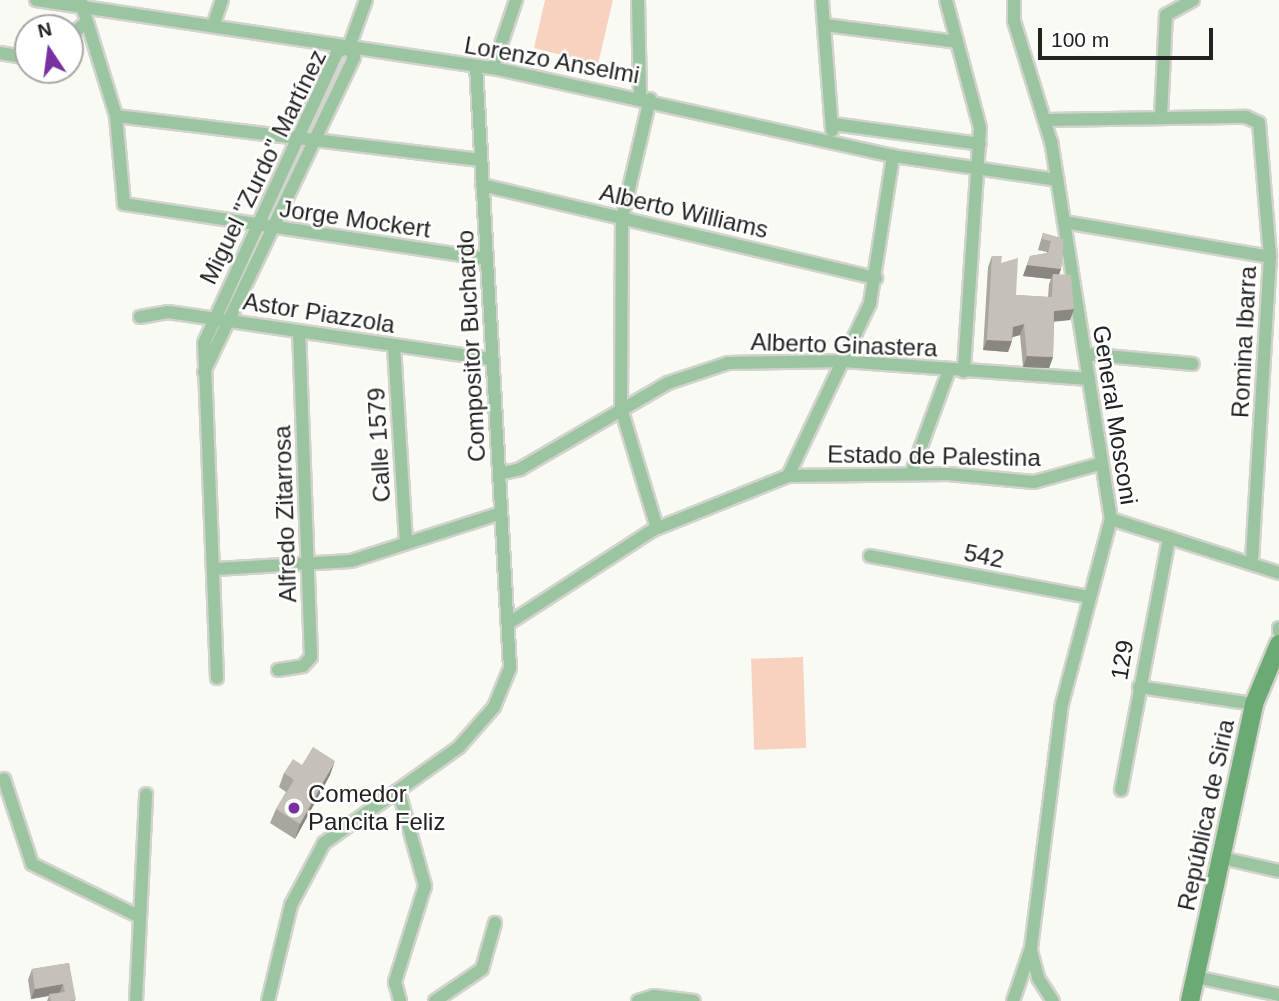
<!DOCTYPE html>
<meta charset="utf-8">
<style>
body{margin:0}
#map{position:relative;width:1279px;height:1001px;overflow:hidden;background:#f9faf3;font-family:Helvetica,sans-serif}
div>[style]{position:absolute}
.green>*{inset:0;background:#f7d2bf;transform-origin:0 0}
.roads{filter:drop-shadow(2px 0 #d2d3cd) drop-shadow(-2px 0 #d2d3cd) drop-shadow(0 2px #d2d3cd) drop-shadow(0 -2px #d2d3cd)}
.street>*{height:12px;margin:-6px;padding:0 6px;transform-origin:6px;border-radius:6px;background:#9bc5a0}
.secondary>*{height:18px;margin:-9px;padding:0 9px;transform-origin:9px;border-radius:9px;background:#6aab73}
.wall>*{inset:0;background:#a9a6a0}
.shaded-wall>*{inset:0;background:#8a8782}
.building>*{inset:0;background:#c5c1ba}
.dots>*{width:19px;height:19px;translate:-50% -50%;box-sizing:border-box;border:4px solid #fff;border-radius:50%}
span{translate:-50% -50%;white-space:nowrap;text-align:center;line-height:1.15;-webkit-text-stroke:5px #fff;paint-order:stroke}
.street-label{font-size:24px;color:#222320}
.poi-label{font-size:24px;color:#222320}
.left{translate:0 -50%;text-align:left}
.north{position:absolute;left:14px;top:14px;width:70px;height:70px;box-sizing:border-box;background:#fff;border:2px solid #a7a7a6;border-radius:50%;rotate:347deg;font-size:19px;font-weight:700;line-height:28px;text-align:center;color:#222320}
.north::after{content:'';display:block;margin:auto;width:24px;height:32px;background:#7930a2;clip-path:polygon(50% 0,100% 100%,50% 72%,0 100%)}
.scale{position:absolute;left:1038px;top:28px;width:175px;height:32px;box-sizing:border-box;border:4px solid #222320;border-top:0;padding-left:9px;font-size:21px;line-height:24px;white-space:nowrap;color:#222320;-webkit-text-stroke:5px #fff;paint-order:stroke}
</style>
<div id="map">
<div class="green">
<i style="clip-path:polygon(545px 0,613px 0,598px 64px,534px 48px)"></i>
<i style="left:803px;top:657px;width:91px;height:52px;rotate:88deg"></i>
</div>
<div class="roads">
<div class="street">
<i style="left:36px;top:0;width:462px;rotate:8.5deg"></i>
<i style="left:493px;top:68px;width:410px;rotate:12.4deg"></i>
<i style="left:893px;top:156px;width:166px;rotate:8.3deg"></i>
<i style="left:638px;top:0;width:96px;rotate:88.8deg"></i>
<i style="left:822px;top:0;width:131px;rotate:85.6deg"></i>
<i style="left:946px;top:0;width:132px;rotate:75.1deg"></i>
<i style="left:980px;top:128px;width:244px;rotate:93.8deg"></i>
<i style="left:81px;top:2px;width:119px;rotate:72.9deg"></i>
<i style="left:116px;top:116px;width:88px;rotate:84.8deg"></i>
<i style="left:124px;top:204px;width:367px;rotate:8.6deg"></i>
<i style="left:825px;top:25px;width:133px;rotate:7.3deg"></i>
<i style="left:213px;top:26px;width:28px;rotate:-71deg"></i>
<i style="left:70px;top:36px;width:17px;rotate:-40deg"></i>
<i style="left:349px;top:47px;width:50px;rotate:-70.1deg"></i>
<i style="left:0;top:53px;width:28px;rotate:10deg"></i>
<i style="left:493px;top:68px;width:72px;rotate:-71.3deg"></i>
<i style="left:650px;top:99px;width:122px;rotate:103.2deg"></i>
<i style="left:622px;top:218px;width:190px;rotate:90.3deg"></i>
<i style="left:621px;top:408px;width:125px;rotate:73.3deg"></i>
<i style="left:116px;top:116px;width:367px;rotate:6.9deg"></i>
<i style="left:1161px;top:116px;width:101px;rotate:-87.2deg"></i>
<i style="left:1166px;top:15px;width:31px;rotate:-29deg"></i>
<i style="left:1046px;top:120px;width:200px;rotate:-0.9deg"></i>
<i style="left:1246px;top:117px;width:14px;rotate:25deg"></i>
<i style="left:1259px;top:123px;width:134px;rotate:85.3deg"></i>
<i style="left:1270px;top:257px;width:307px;rotate:93.4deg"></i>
<i style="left:833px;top:124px;width:148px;rotate:7.7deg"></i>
<i style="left:482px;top:185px;width:405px;rotate:13.3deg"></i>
<i style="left:1064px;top:222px;width:209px;rotate:9.6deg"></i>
<i style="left:140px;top:317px;width:28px;rotate:-10deg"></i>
<i style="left:168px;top:312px;width:327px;rotate:8.3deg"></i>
<i style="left:394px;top:346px;width:195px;rotate:86.5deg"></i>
<i style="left:1085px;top:354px;width:108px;rotate:5.3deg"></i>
<i style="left:204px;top:372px;width:349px;rotate:-64.5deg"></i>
<i style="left:354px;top:57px;width:11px;rotate:-117deg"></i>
<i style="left:499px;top:474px;width:22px;rotate:-13deg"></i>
<i style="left:520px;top:469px;width:171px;rotate:-30.2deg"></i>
<i style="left:668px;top:383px;width:63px;rotate:-18.4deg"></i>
<i style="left:728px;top:363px;width:115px;rotate:-1deg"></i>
<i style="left:843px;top:361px;width:247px;rotate:4.2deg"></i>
<i style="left:911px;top:474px;width:111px;rotate:-69.9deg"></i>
<i style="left:788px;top:476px;width:191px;rotate:-64.6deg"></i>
<i style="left:870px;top:303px;width:149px;rotate:-81.1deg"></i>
<i style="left:1111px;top:519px;width:176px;rotate:17.8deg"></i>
<i style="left:870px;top:556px;width:223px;rotate:10.6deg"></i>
<i style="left:216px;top:569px;width:135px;rotate:-3.4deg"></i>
<i style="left:351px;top:561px;width:157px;rotate:-17.7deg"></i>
<i style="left:509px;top:623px;width:171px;rotate:-32.9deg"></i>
<i style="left:653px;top:530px;width:145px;rotate:-21.8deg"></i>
<i style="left:788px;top:476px;width:160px;rotate:-0.7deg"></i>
<i style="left:948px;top:474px;width:86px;rotate:5.3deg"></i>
<i style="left:1034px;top:482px;width:68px;rotate:-15.3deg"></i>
<i style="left:1279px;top:628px;width:3px;rotate:90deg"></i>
<i style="left:278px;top:670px;width:25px;rotate:-9deg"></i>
<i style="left:303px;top:666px;width:12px;rotate:-48deg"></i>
<i style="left:311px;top:657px;width:325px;rotate:-92.1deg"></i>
<i style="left:217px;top:678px;width:335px;rotate:-92.2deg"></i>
<i style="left:204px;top:343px;width:320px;rotate:-65.4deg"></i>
<i style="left:337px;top:52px;width:13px;rotate:-23deg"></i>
<i style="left:1139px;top:687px;width:116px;rotate:8.4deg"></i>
<i style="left:4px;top:779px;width:89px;rotate:71.8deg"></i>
<i style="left:32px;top:864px;width:118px;rotate:26.1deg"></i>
<i style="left:1121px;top:790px;width:257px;rotate:-79.2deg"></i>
<i style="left:399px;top:792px;width:98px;rotate:74.5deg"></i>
<i style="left:425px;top:886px;width:101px;rotate:107.4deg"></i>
<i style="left:395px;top:982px;width:20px;rotate:75deg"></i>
<i style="left:1222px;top:858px;width:58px;rotate:12.8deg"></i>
<i style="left:1031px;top:951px;width:28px;rotate:75deg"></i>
<i style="left:1038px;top:978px;width:27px;rotate:57deg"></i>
<i style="left:1196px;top:977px;width:85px;rotate:12.2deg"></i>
<i style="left:136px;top:1001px;width:207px;rotate:-87.2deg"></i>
<i style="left:268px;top:1001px;width:99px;rotate:-76.5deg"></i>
<i style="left:291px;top:905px;width:70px;rotate:-62deg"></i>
<i style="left:324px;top:843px;width:166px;rotate:-35.4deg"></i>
<i style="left:459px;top:747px;width:53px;rotate:-48.8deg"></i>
<i style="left:494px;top:707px;width:42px;rotate:-67.7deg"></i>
<i style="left:510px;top:668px;width:603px;rotate:-93.23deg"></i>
<i style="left:435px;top:1001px;width:57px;rotate:-34.2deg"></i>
<i style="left:482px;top:969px;width:48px;rotate:-74.2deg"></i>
<i style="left:638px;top:1001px;width:17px;rotate:-17deg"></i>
<i style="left:654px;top:996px;width:40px;rotate:7.1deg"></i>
<i style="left:1013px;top:1001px;width:56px;rotate:-71.2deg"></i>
<i style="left:1031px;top:948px;width:246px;rotate:-82.8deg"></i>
<i style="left:1062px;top:704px;width:191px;rotate:-75.2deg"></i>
<i style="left:1111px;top:519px;width:382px;rotate:-99deg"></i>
<i style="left:1051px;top:142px;width:127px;rotate:-107deg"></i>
<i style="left:1014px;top:21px;width:21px;rotate:-90deg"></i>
</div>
<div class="secondary">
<i style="left:1190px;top:1001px;width:304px;rotate:-77.8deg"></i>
<i style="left:1254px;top:704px;width:65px;rotate:-67.4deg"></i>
</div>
</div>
<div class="wall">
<i style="clip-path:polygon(1043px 233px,1064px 239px,1061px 269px,1059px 274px,1074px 309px,1070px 320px,1054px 321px,1053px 357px,1049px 368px,1023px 367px,1020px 335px,1013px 337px,1008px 352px,983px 350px,988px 267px,992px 256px,1001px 263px,1016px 295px,1048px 297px,1049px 284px,1051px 279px,1023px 276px,1030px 256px,1047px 253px,1047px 252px,1038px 250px)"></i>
<i style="clip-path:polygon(302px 765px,330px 775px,295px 839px,270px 823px,276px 809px,286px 792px,279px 787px,284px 773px)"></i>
<i style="clip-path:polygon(69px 963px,75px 1001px,47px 1001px,49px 996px,31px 999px,28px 980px,32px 969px)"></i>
</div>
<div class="shaded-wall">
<i style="clip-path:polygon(1027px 265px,1061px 269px,1057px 280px,1053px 274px,1051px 279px,1023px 276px)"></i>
<i style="clip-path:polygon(1074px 309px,1070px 320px,1051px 322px,1054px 311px)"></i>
<i style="clip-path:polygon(1024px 324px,1020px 335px,1009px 338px,1013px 327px)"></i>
<i style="clip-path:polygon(987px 340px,1012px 341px,1008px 352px,983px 350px)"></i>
<i style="clip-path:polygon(1027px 356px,1053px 357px,1049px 368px,1023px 367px)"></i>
<i style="clip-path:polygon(335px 761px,330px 775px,295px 839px,300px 824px)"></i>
<i style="clip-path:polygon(63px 984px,59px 994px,31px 999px,35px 989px)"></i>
</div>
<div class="building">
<i style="clip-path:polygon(1043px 233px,1064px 239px,1061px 269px,1027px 265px,1030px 256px,1048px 253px,1051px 241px,1042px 239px)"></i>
<i style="clip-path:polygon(992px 256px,1002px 256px,1001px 263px,1018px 258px,1016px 295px,1052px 297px,1053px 274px,1071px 275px,1074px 309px,1054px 311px,1053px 357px,1027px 356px,1024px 324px,1013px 327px,1012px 341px,987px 340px)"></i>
<i style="clip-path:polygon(313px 747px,335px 761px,300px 824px,276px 809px,294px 780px,284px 773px,293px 759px,302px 765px)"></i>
<i style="clip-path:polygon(69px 963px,76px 1000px,69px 1001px,51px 1001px,49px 994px,65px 992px,63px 984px,35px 989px,32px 969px)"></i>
</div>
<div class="dots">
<i style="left:294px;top:808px;background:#7930a2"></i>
</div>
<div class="street-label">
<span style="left:552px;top:60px;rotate:10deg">Lorenzo Anselmi</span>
<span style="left:263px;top:167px;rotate:-64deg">Miguel "Zurdo" Martínez</span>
<span style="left:684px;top:211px;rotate:13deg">Alberto Williams</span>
<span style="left:355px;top:219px;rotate:8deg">Jorge Mockert</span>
<span style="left:319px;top:313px;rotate:9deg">Astor Piazzola</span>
<span style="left:1244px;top:342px;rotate:-87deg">Romina Ibarra</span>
<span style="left:844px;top:345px;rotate:2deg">Alberto Ginastera</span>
<span style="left:471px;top:346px;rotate:-93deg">Compositor Buchardo</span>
<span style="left:1115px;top:415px;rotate:81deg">General Mosconi</span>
<span style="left:379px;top:445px;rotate:-93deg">Calle 1579</span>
<span style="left:934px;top:456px;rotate:1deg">Estado de Palestina</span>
<span style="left:285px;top:514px;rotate:-92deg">Alfredo Zitarrosa</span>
<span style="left:984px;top:556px;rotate:11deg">542</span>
<span style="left:1122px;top:660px;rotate:-81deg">129</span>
<span style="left:1206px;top:815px;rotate:-78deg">República de Siria</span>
</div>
<div class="poi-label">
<span class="left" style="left:308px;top:808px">Comedor<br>Pancita Feliz</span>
</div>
<div class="north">N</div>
<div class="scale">100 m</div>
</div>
